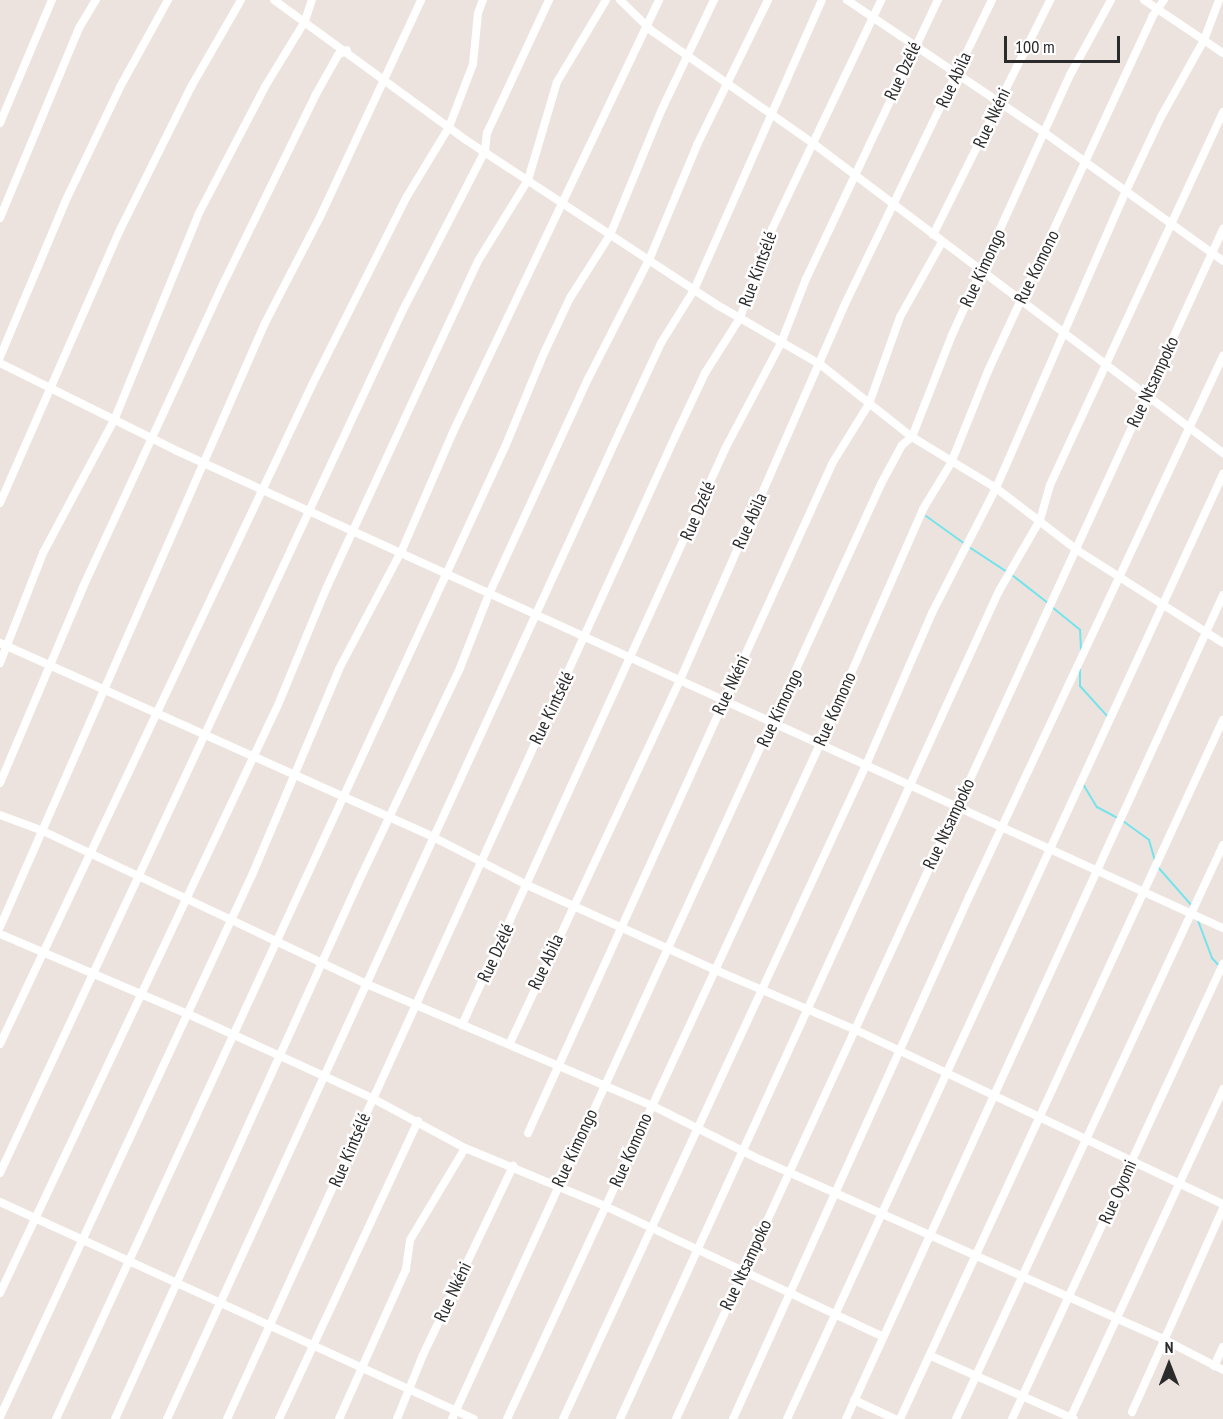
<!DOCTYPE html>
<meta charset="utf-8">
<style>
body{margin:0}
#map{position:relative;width:1223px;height:1419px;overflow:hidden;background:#ece3de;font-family:"PT Sans Narrow",sans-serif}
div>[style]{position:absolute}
.stream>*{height:2px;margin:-1px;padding:0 1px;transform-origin:1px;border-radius:1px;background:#75e3eb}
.street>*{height:8px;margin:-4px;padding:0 4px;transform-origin:4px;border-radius:4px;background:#fff}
span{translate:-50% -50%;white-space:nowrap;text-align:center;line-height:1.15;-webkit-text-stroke:5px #fff;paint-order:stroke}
.street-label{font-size:18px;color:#2b2b2b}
.north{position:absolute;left:1139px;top:1335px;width:60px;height:60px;-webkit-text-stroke:4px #fff;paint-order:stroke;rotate:0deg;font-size:16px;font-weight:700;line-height:24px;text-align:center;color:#2b2b2b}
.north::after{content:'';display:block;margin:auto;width:21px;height:27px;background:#2b2b2b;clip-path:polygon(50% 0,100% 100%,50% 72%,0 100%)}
.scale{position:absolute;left:1004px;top:36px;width:116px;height:27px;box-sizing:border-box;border:3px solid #2b2b2b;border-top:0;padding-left:8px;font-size:18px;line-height:21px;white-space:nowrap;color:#2b2b2b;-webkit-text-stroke:4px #fff;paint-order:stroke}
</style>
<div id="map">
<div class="stream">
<i style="left:926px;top:516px;width:48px;rotate:35.7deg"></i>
<i style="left:969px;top:547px;width:45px;rotate:33.3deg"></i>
<i style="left:1012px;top:575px;width:46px;rotate:37.9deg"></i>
<i style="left:1052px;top:607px;width:36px;rotate:39deg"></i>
<i style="left:1080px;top:630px;width:21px;rotate:87deg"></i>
<i style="left:1080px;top:668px;width:18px;rotate:90deg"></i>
<i style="left:1080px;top:686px;width:42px;rotate:47.9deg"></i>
<i style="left:1083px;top:784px;width:27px;rotate:59deg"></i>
<i style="left:1097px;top:807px;width:24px;rotate:28deg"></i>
<i style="left:1123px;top:821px;width:32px;rotate:36deg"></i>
<i style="left:1149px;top:840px;width:22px;rotate:74deg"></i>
<i style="left:1157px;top:866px;width:55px;rotate:48.7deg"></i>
<i style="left:1197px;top:918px;width:43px;rotate:69.4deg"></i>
<i style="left:1212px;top:958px;width:12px;rotate:48deg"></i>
</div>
<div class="street">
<i style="left:274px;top:0;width:238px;rotate:36.1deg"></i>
<i style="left:466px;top:140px;width:303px;rotate:33.3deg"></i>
<i style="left:719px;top:306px;width:118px;rotate:30deg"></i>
<i style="left:821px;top:365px;width:116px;rotate:38.4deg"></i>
<i style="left:912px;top:437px;width:98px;rotate:31.3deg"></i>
<i style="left:996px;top:488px;width:102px;rotate:37.4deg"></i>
<i style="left:1077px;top:550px;width:173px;rotate:32.5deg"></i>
<i style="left:620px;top:0;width:45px;rotate:44.1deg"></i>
<i style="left:652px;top:31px;width:198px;rotate:34.9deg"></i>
<i style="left:814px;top:144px;width:513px;rotate:37.07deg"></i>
<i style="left:847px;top:0;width:239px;rotate:33.9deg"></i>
<i style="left:1045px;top:133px;width:219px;rotate:35.7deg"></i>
<i style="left:1144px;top:0;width:95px;rotate:33.9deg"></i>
<i style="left:0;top:123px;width:134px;rotate:-67.1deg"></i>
<i style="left:0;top:218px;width:206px;rotate:-67.4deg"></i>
<i style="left:79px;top:28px;width:33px;rotate:-59deg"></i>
<i style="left:933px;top:235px;width:263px;rotate:-63.5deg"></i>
<i style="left:0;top:357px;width:168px;rotate:-67.2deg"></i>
<i style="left:65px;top:202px;width:127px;rotate:-64.4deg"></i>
<i style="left:120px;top:87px;width:99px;rotate:-61.1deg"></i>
<i style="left:0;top:363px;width:195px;rotate:26.4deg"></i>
<i style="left:175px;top:450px;width:1152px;rotate:24.52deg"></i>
<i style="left:0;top:503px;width:300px;rotate:-66.3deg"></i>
<i style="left:121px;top:228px;width:157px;rotate:-63.6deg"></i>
<i style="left:191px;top:87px;width:100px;rotate:-60.1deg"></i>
<i style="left:0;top:643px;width:477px;rotate:24.1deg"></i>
<i style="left:435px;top:838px;width:103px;rotate:27.1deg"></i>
<i style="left:527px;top:885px;width:204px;rotate:24.3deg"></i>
<i style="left:713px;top:969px;width:155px;rotate:23.1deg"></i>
<i style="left:856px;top:1030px;width:406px;rotate:25.4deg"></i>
<i style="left:0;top:663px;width:118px;rotate:-68.6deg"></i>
<i style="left:43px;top:553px;width:153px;rotate:-61.9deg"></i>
<i style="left:115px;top:418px;width:222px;rotate:-67.7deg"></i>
<i style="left:199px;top:213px;width:144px;rotate:-62.4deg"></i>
<i style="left:266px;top:85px;width:75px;rotate:-58.6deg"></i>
<i style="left:305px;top:21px;width:22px;rotate:-72deg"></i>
<i style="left:0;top:783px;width:213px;rotate:-67deg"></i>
<i style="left:83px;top:587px;width:340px;rotate:-65.2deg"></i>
<i style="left:226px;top:278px;width:203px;rotate:-63.9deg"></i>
<i style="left:315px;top:96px;width:47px;rotate:-60.7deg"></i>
<i style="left:338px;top:55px;width:10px;rotate:-29deg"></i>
<i style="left:0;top:815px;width:46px;rotate:20.4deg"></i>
<i style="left:43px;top:831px;width:361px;rotate:25.3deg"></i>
<i style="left:369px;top:985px;width:306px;rotate:23.1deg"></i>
<i style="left:651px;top:1105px;width:123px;rotate:26.6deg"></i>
<i style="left:761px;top:1160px;width:442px;rotate:24deg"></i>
<i style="left:1165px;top:1340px;width:65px;rotate:27.3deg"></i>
<i style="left:0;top:927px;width:660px;rotate:-66.31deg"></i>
<i style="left:265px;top:323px;width:119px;rotate:-62.6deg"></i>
<i style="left:320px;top:217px;width:239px;rotate:-65deg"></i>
<i style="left:0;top:934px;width:204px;rotate:23.1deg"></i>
<i style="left:188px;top:1014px;width:202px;rotate:24.5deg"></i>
<i style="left:372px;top:1098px;width:106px;rotate:28.3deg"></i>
<i style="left:465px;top:1148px;width:152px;rotate:22.5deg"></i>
<i style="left:605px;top:1206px;width:307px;rotate:25.2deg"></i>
<i style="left:462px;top:1025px;width:635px;rotate:-65.45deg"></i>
<i style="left:726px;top:447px;width:118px;rotate:-62.1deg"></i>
<i style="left:781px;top:343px;width:69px;rotate:-68.7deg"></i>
<i style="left:806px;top:279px;width:309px;rotate:-64.7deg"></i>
<i style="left:510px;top:1043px;width:401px;rotate:-64.9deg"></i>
<i style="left:680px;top:680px;width:411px;rotate:-66.3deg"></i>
<i style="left:845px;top:304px;width:338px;rotate:-64.2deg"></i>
<i style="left:0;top:1044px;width:731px;rotate:-64.66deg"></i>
<i style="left:313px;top:383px;width:207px;rotate:-63.3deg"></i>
<i style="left:406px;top:198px;width:83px;rotate:-58.8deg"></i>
<i style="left:449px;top:127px;width:67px;rotate:-69.1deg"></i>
<i style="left:473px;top:64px;width:51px;rotate:-84.4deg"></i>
<i style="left:478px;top:13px;width:14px;rotate:-69deg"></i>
<i style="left:528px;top:1133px;width:737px;rotate:-65.56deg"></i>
<i style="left:833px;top:462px;width:68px;rotate:-58.2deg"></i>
<i style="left:869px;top:404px;width:92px;rotate:-70.4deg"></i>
<i style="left:900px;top:317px;width:86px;rotate:-60.8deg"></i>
<i style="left:0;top:1173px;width:952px;rotate:-64.97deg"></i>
<i style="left:403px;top:310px;width:179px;rotate:-62.7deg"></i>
<i style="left:485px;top:151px;width:18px;rotate:-84deg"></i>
<i style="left:487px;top:133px;width:147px;rotate:-65deg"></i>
<i style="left:0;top:1202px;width:521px;rotate:24.6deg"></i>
<i style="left:0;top:1293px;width:650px;rotate:-64.7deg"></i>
<i style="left:278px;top:705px;width:126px;rotate:-67.5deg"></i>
<i style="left:326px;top:589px;width:264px;rotate:-65.2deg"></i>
<i style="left:437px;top:349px;width:97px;rotate:-65deg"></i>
<i style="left:478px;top:261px;width:95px;rotate:-58.3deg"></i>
<i style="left:528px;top:180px;width:102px;rotate:-73.5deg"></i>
<i style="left:557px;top:82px;width:96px;rotate:-59.1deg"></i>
<i style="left:931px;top:1356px;width:156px;rotate:23.8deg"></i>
<i style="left:1214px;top:1366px;width:21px;rotate:-65deg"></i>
<i style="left:854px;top:1400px;width:45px;rotate:24.9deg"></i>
<i style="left:1132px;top:1412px;width:222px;rotate:-65.9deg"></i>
<i style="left:0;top:1417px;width:600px;rotate:-65.06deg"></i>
<i style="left:253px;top:873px;width:221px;rotate:-67.1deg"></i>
<i style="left:339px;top:669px;width:135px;rotate:-62.1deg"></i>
<i style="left:402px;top:550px;width:129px;rotate:-66.6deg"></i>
<i style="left:453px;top:432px;width:479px;rotate:-64.5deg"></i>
<i style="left:56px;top:1419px;width:1071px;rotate:-65.21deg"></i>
<i style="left:505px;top:447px;width:102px;rotate:-67.5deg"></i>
<i style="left:544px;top:353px;width:61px;rotate:-64.7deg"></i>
<i style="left:570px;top:298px;width:75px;rotate:-57.6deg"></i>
<i style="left:610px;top:235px;width:136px;rotate:-67.6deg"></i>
<i style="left:662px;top:109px;width:121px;rotate:-64.5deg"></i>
<i style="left:115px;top:1419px;width:589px;rotate:-65.61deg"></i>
<i style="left:358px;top:883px;width:238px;rotate:-64.6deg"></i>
<i style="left:460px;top:668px;width:79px;rotate:-68.6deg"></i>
<i style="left:489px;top:594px;width:239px;rotate:-65.3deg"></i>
<i style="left:589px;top:377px;width:131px;rotate:-62.9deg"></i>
<i style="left:649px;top:260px;width:125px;rotate:-67.3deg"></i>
<i style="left:697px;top:145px;width:161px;rotate:-63.9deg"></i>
<i style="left:167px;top:1419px;width:1087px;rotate:-65.37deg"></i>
<i style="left:620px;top:431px;width:97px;rotate:-65deg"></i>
<i style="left:661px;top:343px;width:62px;rotate:-58.1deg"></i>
<i style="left:694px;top:290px;width:317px;rotate:-66.2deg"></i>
<i style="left:227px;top:1419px;width:1077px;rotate:-65.48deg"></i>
<i style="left:674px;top:439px;width:73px;rotate:-64.8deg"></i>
<i style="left:705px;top:373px;width:65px;rotate:-57.5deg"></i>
<i style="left:740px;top:318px;width:95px;rotate:-70.2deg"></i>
<i style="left:772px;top:229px;width:254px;rotate:-64.5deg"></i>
<i style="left:279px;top:1419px;width:329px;rotate:-65deg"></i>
<i style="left:339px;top:1419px;width:164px;rotate:-65.9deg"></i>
<i style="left:406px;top:1269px;width:29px;rotate:-82deg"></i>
<i style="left:410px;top:1240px;width:107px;rotate:-59.1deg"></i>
<i style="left:397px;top:1419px;width:67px;rotate:-68deg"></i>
<i style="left:422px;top:1357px;width:212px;rotate:-64.5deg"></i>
<i style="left:452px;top:1419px;width:1029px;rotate:-65.35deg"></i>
<i style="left:881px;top:484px;width:44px;rotate:-61.7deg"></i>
<i style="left:902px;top:445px;width:13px;rotate:-39deg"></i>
<i style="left:912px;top:437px;width:110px;rotate:-68.6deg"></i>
<i style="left:952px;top:335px;width:286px;rotate:-65.6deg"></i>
<i style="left:1070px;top:75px;width:85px;rotate:-61.3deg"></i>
<i style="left:507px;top:1419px;width:744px;rotate:-65.12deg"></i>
<i style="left:820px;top:744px;width:257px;rotate:-66.3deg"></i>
<i style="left:923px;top:509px;width:54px;rotate:-58.7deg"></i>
<i style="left:951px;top:463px;width:99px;rotate:-68.1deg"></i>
<i style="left:988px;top:371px;width:390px;rotate:-65.1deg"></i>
<i style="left:1152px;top:17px;width:21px;rotate:-55deg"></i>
<i style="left:563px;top:1419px;width:721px;rotate:-65.14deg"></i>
<i style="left:866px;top:765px;width:166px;rotate:-66.5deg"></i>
<i style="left:932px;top:613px;width:140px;rotate:-62.9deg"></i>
<i style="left:996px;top:488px;width:324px;rotate:-66.4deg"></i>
<i style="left:1126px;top:191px;width:82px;rotate:-64.7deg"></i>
<i style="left:1161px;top:117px;width:88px;rotate:-60.8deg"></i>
<i style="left:1204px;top:40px;width:43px;rotate:-69.4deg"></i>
<i style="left:620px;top:1419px;width:911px;rotate:-65.41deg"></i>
<i style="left:999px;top:591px;width:82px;rotate:-60deg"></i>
<i style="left:1040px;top:520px;width:36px;rotate:-74deg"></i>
<i style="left:1050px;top:485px;width:411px;rotate:-65.1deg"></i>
<i style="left:676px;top:1419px;width:1310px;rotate:-65.31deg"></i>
<i style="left:733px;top:1419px;width:573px;rotate:-65.67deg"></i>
<i style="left:969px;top:897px;width:598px;rotate:-64.85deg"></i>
<i style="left:787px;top:1419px;width:1041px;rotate:-65.23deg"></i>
<i style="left:846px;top:1419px;width:906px;rotate:-65.41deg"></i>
<i style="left:900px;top:1419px;width:770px;rotate:-65.2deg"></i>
<i style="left:956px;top:1419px;width:633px;rotate:-65.05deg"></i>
<i style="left:1012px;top:1419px;width:502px;rotate:-65.12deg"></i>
<i style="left:1070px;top:1419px;width:364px;rotate:-65.1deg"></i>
</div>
<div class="street-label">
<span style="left:903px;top:71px;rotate:-65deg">Rue Dzélé</span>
<span style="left:954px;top:80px;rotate:-65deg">Rue Abila</span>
<span style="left:992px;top:118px;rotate:-65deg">Rue Nkéni</span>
<span style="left:1037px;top:267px;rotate:-64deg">Rue Komono</span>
<span style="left:983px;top:268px;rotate:-65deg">Rue Kimongo</span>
<span style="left:758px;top:269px;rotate:-70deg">Rue Kintsélé</span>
<span style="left:1153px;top:382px;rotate:-65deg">Rue Ntsampoko</span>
<span style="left:698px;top:511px;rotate:-67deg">Rue Dzélé</span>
<span style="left:750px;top:521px;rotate:-66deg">Rue Abila</span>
<span style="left:731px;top:685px;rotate:-65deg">Rue Nkéni</span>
<span style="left:552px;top:708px;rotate:-64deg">Rue Kintsélé</span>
<span style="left:780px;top:708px;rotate:-65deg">Rue Kimongo</span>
<span style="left:835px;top:709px;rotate:-66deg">Rue Komono</span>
<span style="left:949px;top:824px;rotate:-65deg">Rue Ntsampoko</span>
<span style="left:496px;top:953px;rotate:-65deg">Rue Dzélé</span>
<span style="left:546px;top:962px;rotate:-65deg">Rue Abila</span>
<span style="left:575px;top:1148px;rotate:-65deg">Rue Kimongo</span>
<span style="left:350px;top:1150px;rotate:-67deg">Rue Kintsélé</span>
<span style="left:631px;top:1150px;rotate:-66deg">Rue Komono</span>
<span style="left:1118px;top:1192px;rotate:-66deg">Rue Oyomi</span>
<span style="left:746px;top:1265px;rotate:-65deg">Rue Ntsampoko</span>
<span style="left:453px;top:1292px;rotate:-65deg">Rue Nkéni</span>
</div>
<div class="north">N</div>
<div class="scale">100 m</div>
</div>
